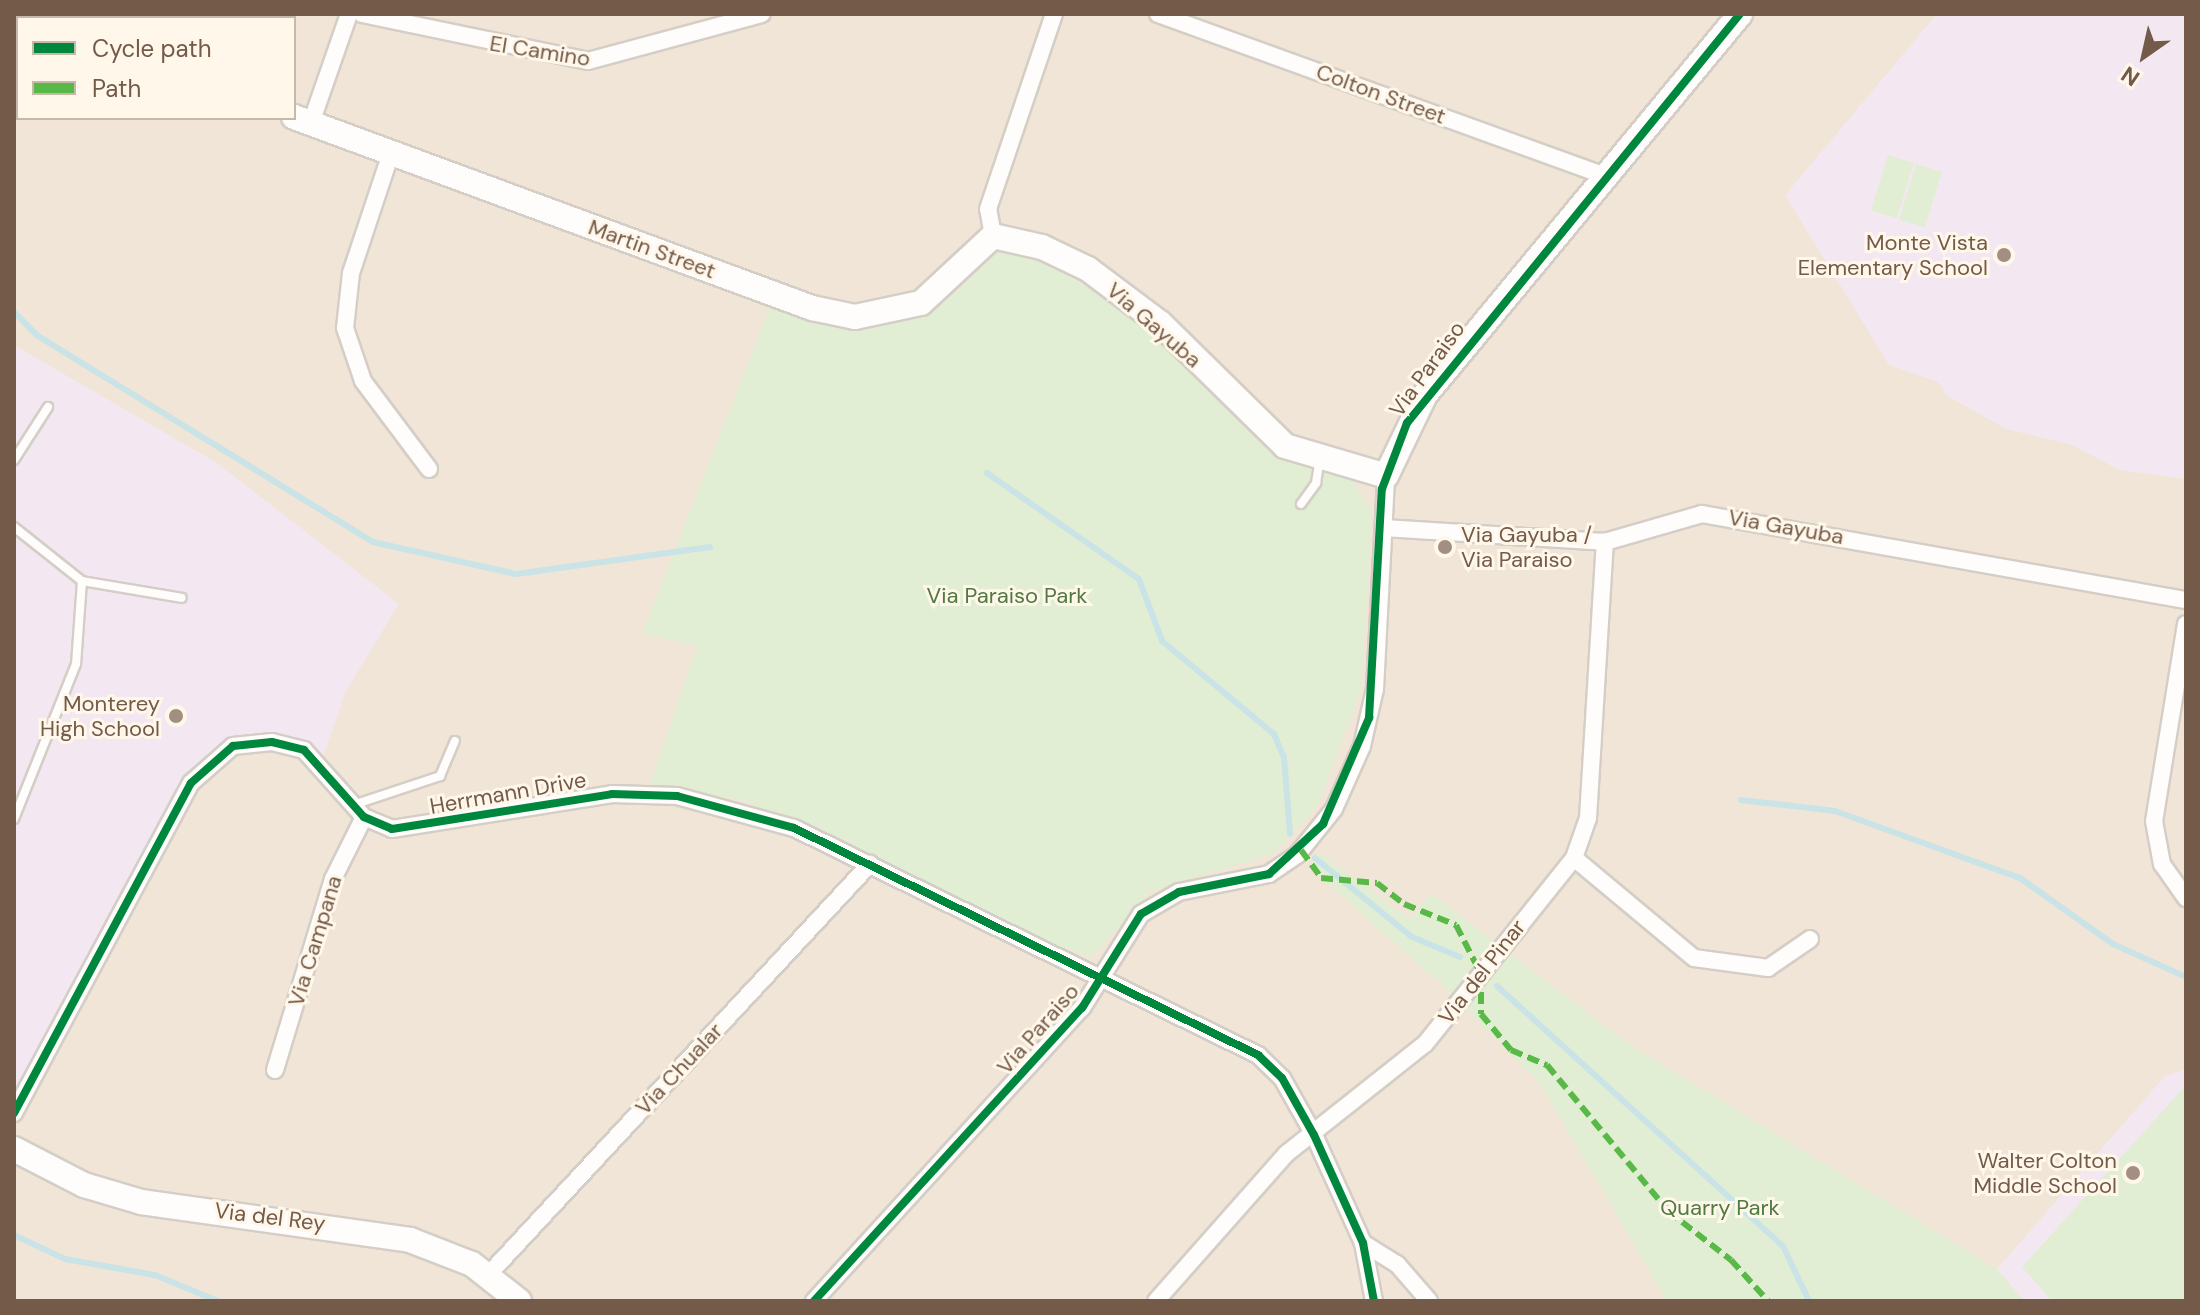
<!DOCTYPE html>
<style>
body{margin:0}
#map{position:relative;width:2200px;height:1315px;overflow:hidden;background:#f6f2e9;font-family:"DM Sans",sans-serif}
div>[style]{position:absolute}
.residential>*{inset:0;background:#f0e5d6}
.education>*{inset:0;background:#f3e8f1}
.green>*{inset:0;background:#e1eed3;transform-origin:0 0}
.stream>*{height:6px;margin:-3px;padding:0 3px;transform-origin:3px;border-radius:3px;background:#cae3e7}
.roads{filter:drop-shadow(2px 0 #d4cec6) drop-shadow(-2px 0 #d4cec6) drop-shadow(0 2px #d4cec6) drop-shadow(0 -2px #d4cec6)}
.lane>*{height:8px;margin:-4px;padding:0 4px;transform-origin:4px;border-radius:4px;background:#fefdfc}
.street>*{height:16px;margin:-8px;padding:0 8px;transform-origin:8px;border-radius:8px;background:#fefdfc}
.secondary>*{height:24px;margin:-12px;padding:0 12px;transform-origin:12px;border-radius:12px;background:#fefdfc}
.quiet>*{height:6px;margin-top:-3px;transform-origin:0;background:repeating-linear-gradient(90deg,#58b947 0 12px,transparent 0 18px)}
.cycleway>*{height:8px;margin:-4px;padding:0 4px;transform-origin:4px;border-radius:4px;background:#00873e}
.dots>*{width:22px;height:22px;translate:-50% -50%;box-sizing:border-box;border:4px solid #fff7e9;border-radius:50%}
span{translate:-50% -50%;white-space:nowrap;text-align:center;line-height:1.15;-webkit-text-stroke:6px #fff7e9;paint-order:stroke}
.street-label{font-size:22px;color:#745a49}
.poi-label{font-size:22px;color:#745a49}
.right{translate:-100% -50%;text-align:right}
.left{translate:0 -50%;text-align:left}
.park-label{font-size:22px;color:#507a41}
.frame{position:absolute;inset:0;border:16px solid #745a49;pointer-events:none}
.legend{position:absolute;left:16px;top:16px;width:280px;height:104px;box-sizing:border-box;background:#fff7e9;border:2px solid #c7b8a9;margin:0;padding:10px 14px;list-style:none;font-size:24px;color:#745a49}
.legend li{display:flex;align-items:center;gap:16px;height:40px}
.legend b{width:40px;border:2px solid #c7b8a9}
.north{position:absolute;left:2104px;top:16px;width:80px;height:80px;-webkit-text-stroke:6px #fff7e9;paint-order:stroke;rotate:214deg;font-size:22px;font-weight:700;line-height:32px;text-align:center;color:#745a49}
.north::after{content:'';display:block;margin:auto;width:28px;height:36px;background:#745a49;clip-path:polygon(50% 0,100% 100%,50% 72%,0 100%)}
</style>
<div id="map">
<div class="residential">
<i style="clip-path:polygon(evenodd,14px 14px,2186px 14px,2186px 1301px,14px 1301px,14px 14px,18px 18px,294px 18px,294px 118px,18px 118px,18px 18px)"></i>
</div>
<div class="education">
<i style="clip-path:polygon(1937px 14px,2186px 14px,2186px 479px,2119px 470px,2072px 445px,2006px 429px,1946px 395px,1938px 382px,1889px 365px,1785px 195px)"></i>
<i style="clip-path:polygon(14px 345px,217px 463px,399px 604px,346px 691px,321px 763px,272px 742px,212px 759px,14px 1113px)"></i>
<i style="clip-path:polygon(2186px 1069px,2186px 1301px,2024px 1301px,1997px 1269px,2165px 1076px)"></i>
</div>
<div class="green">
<i style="left:1888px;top:155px;width:27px;height:58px;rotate:17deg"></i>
<i style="left:1916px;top:164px;width:27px;height:58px;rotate:17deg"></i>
<i style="clip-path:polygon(999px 250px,1026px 252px,1092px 282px,1195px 367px,1272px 450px,1351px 477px,1372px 512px,1361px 690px,1317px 806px,1273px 854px,1150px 891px,1092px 957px,1054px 946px,796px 821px,740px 800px,650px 785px,697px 646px,642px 634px,772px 302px,840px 322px,903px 321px,956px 292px)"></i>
<i style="clip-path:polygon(1319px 853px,1410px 919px,1431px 893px,1630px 1045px,1997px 1269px,2024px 1301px,1667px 1301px,1541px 1085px,1449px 991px,1309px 867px)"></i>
<i style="clip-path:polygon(2186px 1085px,2186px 1301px,2052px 1301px,2022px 1267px)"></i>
</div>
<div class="stream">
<i style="left:14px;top:312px;width:34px;rotate:45deg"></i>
<i style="left:38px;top:336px;width:393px;rotate:31.6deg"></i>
<i style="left:373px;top:542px;width:147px;rotate:12.6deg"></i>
<i style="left:516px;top:574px;width:196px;rotate:-7.9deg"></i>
<i style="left:987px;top:473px;width:185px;rotate:34.9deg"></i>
<i style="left:1139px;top:579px;width:66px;rotate:69.6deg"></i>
<i style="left:1162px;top:641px;width:146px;rotate:39.7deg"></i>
<i style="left:1274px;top:734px;width:25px;rotate:67deg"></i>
<i style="left:1284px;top:757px;width:77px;rotate:85.5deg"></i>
<i style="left:1741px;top:800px;width:95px;rotate:6.7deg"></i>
<i style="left:1835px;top:811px;width:197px;rotate:19.9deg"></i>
<i style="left:2020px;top:878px;width:114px;rotate:35.4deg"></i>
<i style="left:2113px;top:944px;width:80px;rotate:24.3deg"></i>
<i style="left:1315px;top:858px;width:125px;rotate:39.2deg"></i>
<i style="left:1412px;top:937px;width:52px;rotate:22.6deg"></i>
<i style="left:1497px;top:986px;width:387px;rotate:42.3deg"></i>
<i style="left:1783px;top:1246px;width:61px;rotate:64.7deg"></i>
<i style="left:14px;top:1235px;width:56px;rotate:25.2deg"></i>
<i style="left:65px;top:1259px;width:91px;rotate:10.1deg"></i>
<i style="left:155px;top:1275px;width:68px;rotate:22.4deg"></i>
</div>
<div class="roads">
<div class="lane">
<i style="left:14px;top:460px;width:63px;rotate:-57.3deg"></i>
<i style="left:1301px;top:504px;width:26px;rotate:-54deg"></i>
<i style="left:1316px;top:483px;width:24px;rotate:-81deg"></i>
<i style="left:14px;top:527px;width:87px;rotate:38.5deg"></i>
<i style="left:82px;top:581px;width:83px;rotate:94.1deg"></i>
<i style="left:76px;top:664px;width:167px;rotate:111.8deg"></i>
<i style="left:82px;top:581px;width:101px;rotate:9.6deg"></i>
<i style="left:353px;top:805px;width:92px;rotate:-18.4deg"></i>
<i style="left:440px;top:776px;width:38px;rotate:-67deg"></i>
</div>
<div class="street">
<i style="left:362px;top:14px;width:231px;rotate:11.7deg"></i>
<i style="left:588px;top:61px;width:180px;rotate:-15.1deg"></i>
<i style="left:1158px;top:14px;width:473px;rotate:19.9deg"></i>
<i style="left:115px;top:18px;width:4px;rotate:-76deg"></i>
<i style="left:311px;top:123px;width:115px;rotate:-70.8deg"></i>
<i style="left:391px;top:153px;width:126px;rotate:108.4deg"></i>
<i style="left:351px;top:273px;width:55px;rotate:96.2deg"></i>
<i style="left:345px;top:328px;width:56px;rotate:71.2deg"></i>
<i style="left:363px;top:381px;width:110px;rotate:53.1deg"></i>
<i style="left:993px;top:236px;width:27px;rotate:-100deg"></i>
<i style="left:988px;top:209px;width:206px;rotate:-71.3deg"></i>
<i style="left:1384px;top:528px;width:221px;rotate:3.6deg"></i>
<i style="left:1605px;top:542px;width:101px;rotate:-16.1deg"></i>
<i style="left:1702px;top:514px;width:492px;rotate:10.1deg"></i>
<i style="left:2186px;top:624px;width:200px;rotate:99.2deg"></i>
<i style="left:2154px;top:821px;width:44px;rotate:79.5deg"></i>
<i style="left:2162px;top:864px;width:42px;rotate:54.8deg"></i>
<i style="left:1574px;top:858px;width:156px;rotate:39.8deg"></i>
<i style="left:1694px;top:958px;width:75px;rotate:7.7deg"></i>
<i style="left:1768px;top:968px;width:51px;rotate:-34.6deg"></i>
<i style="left:275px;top:1070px;width:200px;rotate:-73.1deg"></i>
<i style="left:333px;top:879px;width:69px;rotate:-63.4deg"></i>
<i style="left:14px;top:1113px;width:374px;rotate:-61.8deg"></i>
<i style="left:191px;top:783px;width:56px;rotate:-41.4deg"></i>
<i style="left:233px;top:746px;width:39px;rotate:-6deg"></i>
<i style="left:272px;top:742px;width:33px;rotate:14deg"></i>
<i style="left:304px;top:750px;width:90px;rotate:48.2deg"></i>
<i style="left:364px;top:817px;width:30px;rotate:23deg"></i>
<i style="left:392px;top:829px;width:223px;rotate:-9deg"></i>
<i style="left:612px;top:794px;width:65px;rotate:1.8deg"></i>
<i style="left:677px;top:796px;width:121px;rotate:15.3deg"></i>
<i style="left:794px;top:828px;width:517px;rotate:26.07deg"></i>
<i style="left:1258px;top:1055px;width:33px;rotate:44deg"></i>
<i style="left:1282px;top:1078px;width:65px;rotate:60.7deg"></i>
<i style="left:1314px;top:1135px;width:119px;rotate:65.6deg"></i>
<i style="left:1363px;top:1243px;width:59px;rotate:79.3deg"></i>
<i style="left:1363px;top:1243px;width:40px;rotate:32deg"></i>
<i style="left:1397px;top:1264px;width:49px;rotate:49.1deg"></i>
<i style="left:489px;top:1274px;width:560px;rotate:-47.1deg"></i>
<i style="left:814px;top:1301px;width:397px;rotate:-47.6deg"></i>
<i style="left:1082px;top:1008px;width:111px;rotate:-57.9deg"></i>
<i style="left:1141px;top:914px;width:44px;rotate:-30.1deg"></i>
<i style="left:1179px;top:892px;width:92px;rotate:-11.3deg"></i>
<i style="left:1269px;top:874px;width:34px;rotate:-34deg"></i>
<i style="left:1297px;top:855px;width:59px;rotate:-51.2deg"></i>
<i style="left:1334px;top:809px;width:69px;rotate:-66deg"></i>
<i style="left:1362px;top:746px;width:58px;rotate:-77.2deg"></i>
<i style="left:1375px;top:689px;width:213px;rotate:-87deg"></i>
<i style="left:1156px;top:1301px;width:196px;rotate:-48.5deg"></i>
<i style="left:1286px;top:1154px;width:177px;rotate:-38.4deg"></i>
<i style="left:1425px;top:1044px;width:238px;rotate:-51.3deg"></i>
<i style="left:1574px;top:858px;width:42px;rotate:-70.7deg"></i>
<i style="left:1588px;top:818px;width:277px;rotate:-86.5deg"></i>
</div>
<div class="secondary">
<i style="left:16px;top:14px;width:12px;rotate:20deg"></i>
<i style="left:294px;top:117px;width:552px;rotate:20.24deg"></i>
<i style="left:812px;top:308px;width:44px;rotate:11.8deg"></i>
<i style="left:855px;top:317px;width:67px;rotate:-12deg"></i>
<i style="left:921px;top:303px;width:98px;rotate:-42.9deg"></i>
<i style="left:993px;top:236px;width:50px;rotate:12.7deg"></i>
<i style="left:1042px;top:247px;width:51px;rotate:25.6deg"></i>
<i style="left:1088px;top:269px;width:90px;rotate:36.9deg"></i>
<i style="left:1160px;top:323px;width:175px;rotate:44.5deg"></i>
<i style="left:1285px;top:446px;width:105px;rotate:16.5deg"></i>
<i style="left:1386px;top:476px;width:90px;rotate:-64.3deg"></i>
<i style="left:1425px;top:395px;width:494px;rotate:-50.4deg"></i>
<i style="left:14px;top:1149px;width:79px;rotate:27.2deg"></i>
<i style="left:84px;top:1185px;width:59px;rotate:16.6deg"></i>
<i style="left:141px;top:1202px;width:272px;rotate:8deg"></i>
<i style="left:410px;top:1240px;width:66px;rotate:21.2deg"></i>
<i style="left:472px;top:1264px;width:60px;rotate:38.2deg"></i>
</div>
</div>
<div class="quiet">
<i style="left:1301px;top:850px;width:34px;rotate:54deg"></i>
<i style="left:1321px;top:878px;width:56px;rotate:5.1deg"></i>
<i style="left:1377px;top:883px;width:34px;rotate:38deg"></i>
<i style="left:1404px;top:904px;width:56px;rotate:22deg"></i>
<i style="left:1456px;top:925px;width:55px;rotate:63deg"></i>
<i style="left:1481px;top:974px;width:40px;rotate:90deg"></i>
<i style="left:1481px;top:1014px;width:47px;rotate:50.2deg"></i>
<i style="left:1511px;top:1050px;width:39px;rotate:23deg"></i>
<i style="left:1547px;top:1065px;width:190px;rotate:50.3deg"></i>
<i style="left:1668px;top:1211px;width:80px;rotate:37.9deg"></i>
<i style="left:1731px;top:1260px;width:55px;rotate:47.9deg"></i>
</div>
<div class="cycleway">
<i style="left:14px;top:1113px;width:374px;rotate:-61.8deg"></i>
<i style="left:191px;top:783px;width:56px;rotate:-41.4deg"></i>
<i style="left:233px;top:746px;width:39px;rotate:-6deg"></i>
<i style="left:272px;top:742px;width:33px;rotate:14deg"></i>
<i style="left:304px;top:750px;width:90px;rotate:48.2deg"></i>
<i style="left:364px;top:817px;width:30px;rotate:23deg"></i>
<i style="left:392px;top:829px;width:223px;rotate:-9deg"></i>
<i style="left:612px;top:794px;width:65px;rotate:1.8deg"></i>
<i style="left:677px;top:796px;width:121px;rotate:15.3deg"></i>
<i style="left:794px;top:828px;width:517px;rotate:26.07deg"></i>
<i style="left:1258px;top:1055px;width:33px;rotate:44deg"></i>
<i style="left:1282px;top:1078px;width:65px;rotate:60.7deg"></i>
<i style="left:1314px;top:1135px;width:119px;rotate:65.6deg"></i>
<i style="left:1363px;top:1243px;width:59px;rotate:79.3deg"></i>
<i style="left:814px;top:1301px;width:397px;rotate:-47.6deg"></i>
<i style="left:1082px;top:1008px;width:111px;rotate:-57.9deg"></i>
<i style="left:1141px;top:914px;width:44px;rotate:-30.1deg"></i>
<i style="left:1179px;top:892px;width:92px;rotate:-11.3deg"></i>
<i style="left:1269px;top:874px;width:74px;rotate:-42.8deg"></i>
<i style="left:1323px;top:824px;width:116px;rotate:-66.5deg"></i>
<i style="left:1369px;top:718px;width:229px;rotate:-86.8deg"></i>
<i style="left:1382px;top:489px;width:71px;rotate:-69.3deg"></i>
<i style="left:1407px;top:423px;width:527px;rotate:-50.85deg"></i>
</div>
<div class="dots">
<i style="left:2004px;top:255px;background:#a28f81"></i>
<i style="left:1445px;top:547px;background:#a28f81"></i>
<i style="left:176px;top:716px;background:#a28f81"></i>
<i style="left:2133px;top:1173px;background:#a28f81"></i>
</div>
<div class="street-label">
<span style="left:540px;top:51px;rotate:9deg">El Camino</span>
<span style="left:1381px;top:94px;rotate:20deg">Colton Street</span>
<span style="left:652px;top:249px;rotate:20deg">Martin Street</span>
<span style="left:1154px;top:325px;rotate:41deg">Via Gayuba</span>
<span style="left:1427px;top:369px;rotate:-54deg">Via Paraiso</span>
<span style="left:1786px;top:527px;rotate:10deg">Via Gayuba</span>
<span style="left:508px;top:793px;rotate:-10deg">Herrmann Drive</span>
<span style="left:315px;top:941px;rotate:-73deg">Via Campana</span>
<span style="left:1482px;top:972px;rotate:-52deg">Via del Pinar</span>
<span style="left:1038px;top:1029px;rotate:-49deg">Via Paraiso</span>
<span style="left:679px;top:1069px;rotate:-47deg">Via Chualar</span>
<span style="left:270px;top:1217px;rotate:7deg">Via del Rey</span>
</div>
<div class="poi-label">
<span class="right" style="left:1988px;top:255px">Monte Vista<br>Elementary School</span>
<span class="left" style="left:1461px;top:547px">Via Gayuba /<br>Via Paraiso</span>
<span class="right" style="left:160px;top:716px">Monterey<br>High School</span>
<span class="right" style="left:2117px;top:1173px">Walter Colton<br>Middle School</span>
</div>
<div class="park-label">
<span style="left:1007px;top:596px">Via Paraiso Park</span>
<span style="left:1720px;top:1208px">Quarry Park</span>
</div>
<div class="frame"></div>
<ul class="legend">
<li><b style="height:10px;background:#00873e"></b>Cycle path</li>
<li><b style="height:10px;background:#58b947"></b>Path</li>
</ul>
<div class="north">N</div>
</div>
